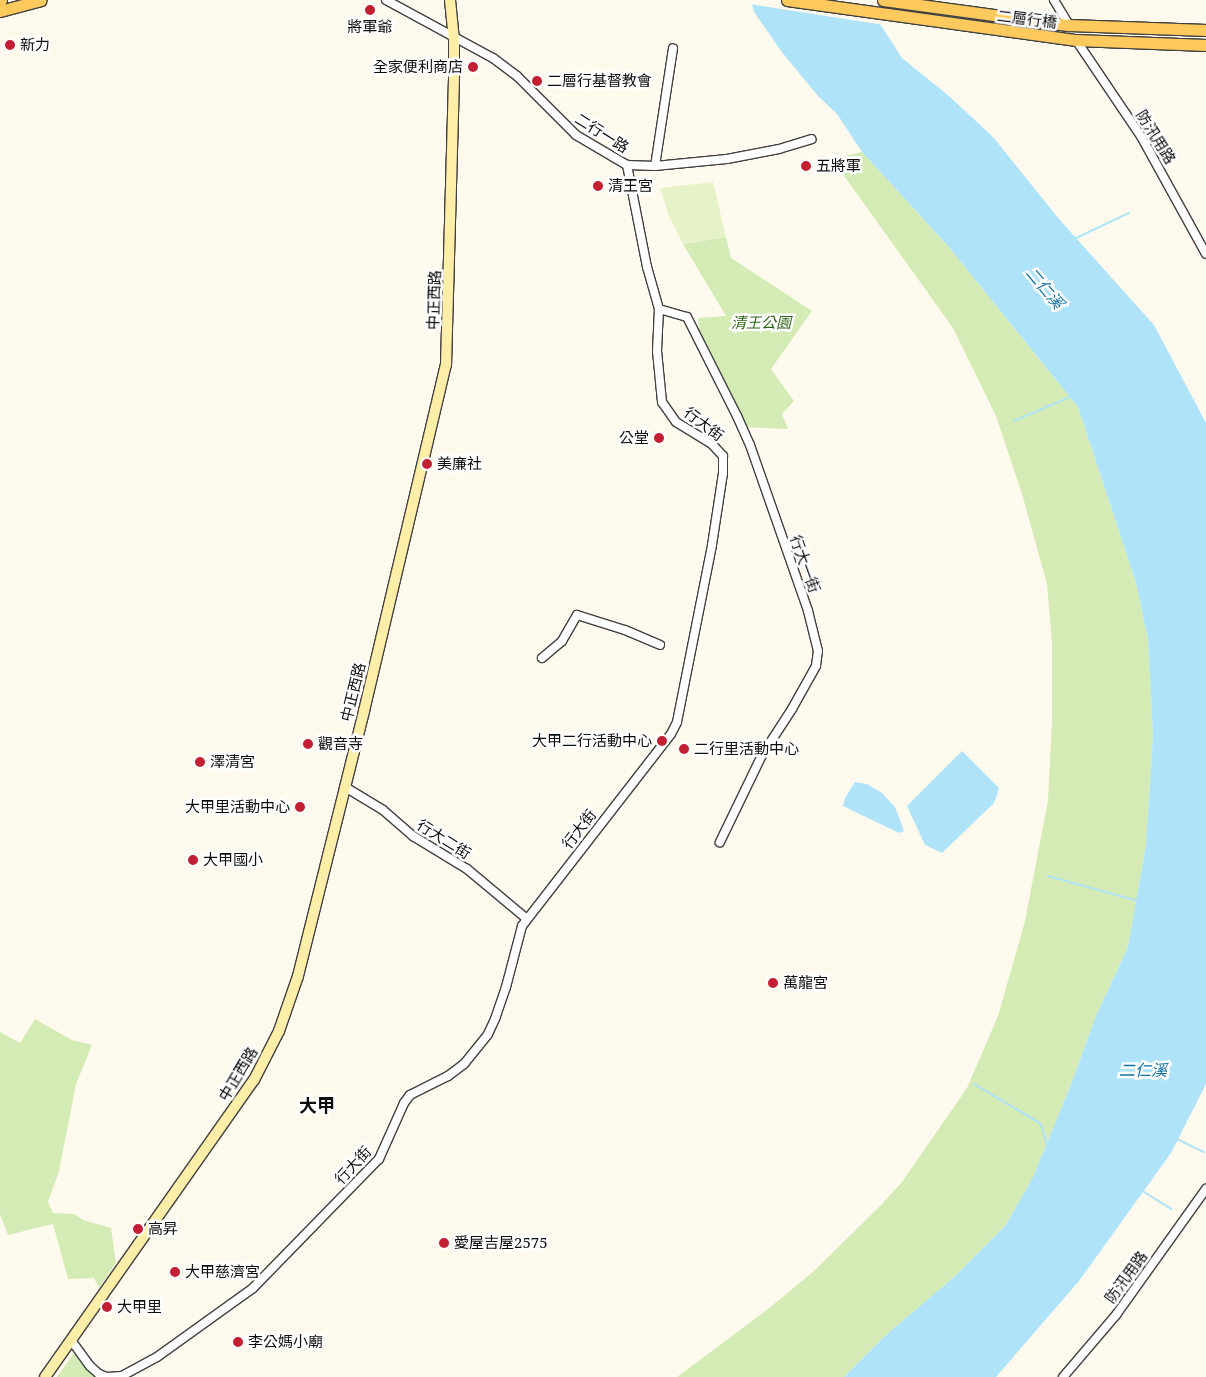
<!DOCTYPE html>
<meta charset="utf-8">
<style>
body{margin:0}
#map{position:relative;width:1206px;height:1377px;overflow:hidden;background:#fffaed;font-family:"Noto Serif","Noto Sans TC",serif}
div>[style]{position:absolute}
.green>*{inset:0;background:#d5ebb5}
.pitch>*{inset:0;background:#e6f2c7}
.water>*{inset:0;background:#afe3f9}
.pier>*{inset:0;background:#fffaed}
.stream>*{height:2px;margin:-1px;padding:0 1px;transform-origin:1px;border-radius:1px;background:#afe3f9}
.roads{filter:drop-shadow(1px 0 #404040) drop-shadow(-1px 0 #404040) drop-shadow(0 1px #404040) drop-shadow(0 -1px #404040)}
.street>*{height:8px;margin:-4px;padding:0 4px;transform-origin:4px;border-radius:4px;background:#fff}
.secondary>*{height:10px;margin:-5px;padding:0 5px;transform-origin:5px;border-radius:5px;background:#ffeea8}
.primary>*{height:11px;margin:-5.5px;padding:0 5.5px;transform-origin:5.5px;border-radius:5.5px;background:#feca5e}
.dots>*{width:14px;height:14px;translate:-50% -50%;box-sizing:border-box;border:2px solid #fff;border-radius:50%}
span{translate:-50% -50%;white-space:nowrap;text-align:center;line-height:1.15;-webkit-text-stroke:5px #fff;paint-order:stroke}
.street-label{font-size:15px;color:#0d0d0d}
.poi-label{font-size:15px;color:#0d0d0d}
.left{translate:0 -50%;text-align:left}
.right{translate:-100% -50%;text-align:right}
.park-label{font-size:15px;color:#31671b;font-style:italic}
.water-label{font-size:16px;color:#1170a4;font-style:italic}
.quarter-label{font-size:18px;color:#0d0d0d;font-weight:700}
</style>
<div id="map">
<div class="green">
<i style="clip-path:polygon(862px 152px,948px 246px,1078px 407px,1136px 583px,1148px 639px,1153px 735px,1146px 845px,1128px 947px,1096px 1016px,1070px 1087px,1033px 1177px,1006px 1225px,954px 1277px,886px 1335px,844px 1377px,677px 1377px,768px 1309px,814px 1271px,880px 1206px,902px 1182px,967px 1088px,998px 1016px,1025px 921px,1048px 800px,1052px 722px,1052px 642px,1047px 584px,1022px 494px,996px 416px,953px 328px,832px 159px)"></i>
<i style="clip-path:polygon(726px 237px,731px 258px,812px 311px,771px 369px,794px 401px,782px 414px,788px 429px,741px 427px,700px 341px,698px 318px,726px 316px,683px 244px)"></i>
<i style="clip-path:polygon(35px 1019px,72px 1040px,92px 1045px,76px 1084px,59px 1171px,48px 1202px,53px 1213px,74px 1214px,83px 1220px,111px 1228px,116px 1263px,99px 1288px,94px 1278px,68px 1279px,53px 1224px,8px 1235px,0 1214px,0 1032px,20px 1043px)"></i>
<i style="clip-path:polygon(74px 1353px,78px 1354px,90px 1371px,98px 1377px,57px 1377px)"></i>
</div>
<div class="pitch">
<i style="clip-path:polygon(713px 182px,726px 237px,683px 244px,669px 216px,660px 188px)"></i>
</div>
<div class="water">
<i style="clip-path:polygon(751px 0,871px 10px,902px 58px,949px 96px,993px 137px,1059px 219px,1154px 325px,1206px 423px,1206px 1084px,1171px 1153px,1079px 1281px,996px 1377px,844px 1377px,886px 1335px,954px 1277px,1006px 1225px,1033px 1177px,1070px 1087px,1096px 1016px,1128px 947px,1138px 890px,1146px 845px,1153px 735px,1148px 639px,1136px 583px,1078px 407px,948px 246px,862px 152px,837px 114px,818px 96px,781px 51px,754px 12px)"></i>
<i style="clip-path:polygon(962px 751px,999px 788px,997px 795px,994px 803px,942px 853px,925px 845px,907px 806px)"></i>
<i style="clip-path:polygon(855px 782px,867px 784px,882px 793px,895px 807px,904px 831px,899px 833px,843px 806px,845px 798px)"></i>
</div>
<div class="pier">
<i style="clip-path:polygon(749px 0,868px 0,884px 25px,750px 4px)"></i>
</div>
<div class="stream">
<i style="left:1074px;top:239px;width:61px;rotate:-25.3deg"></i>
<i style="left:1014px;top:421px;width:63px;rotate:-23.3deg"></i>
<i style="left:1048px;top:876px;width:93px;rotate:15.5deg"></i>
<i style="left:974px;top:1084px;width:78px;rotate:30.8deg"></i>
<i style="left:1041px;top:1124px;width:22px;rotate:74deg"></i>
<i style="left:1177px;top:1139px;width:30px;rotate:26deg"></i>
<i style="left:1141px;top:1190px;width:36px;rotate:32deg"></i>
</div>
<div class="roads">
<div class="street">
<i style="left:386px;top:0;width:122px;rotate:28.5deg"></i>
<i style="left:493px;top:58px;width:30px;rotate:37deg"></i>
<i style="left:517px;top:76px;width:83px;rotate:45deg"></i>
<i style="left:576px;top:135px;width:59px;rotate:30.5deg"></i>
<i style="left:627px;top:165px;width:28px;rotate:2deg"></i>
<i style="left:655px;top:166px;width:72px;rotate:-5.6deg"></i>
<i style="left:727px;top:159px;width:53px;rotate:-10.9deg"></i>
<i style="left:779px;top:149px;width:34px;rotate:-17deg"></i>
<i style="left:1054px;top:0;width:29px;rotate:59deg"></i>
<i style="left:1076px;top:40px;width:118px;rotate:56deg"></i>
<i style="left:1142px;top:138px;width:132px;rotate:61.1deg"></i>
<i style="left:655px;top:166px;width:119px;rotate:-81.3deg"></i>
<i style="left:659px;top:309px;width:29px;rotate:16deg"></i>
<i style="left:687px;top:317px;width:111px;rotate:63.2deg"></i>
<i style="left:737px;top:416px;width:32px;rotate:66deg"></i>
<i style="left:750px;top:445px;width:176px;rotate:70.7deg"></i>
<i style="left:808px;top:611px;width:41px;rotate:76deg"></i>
<i style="left:818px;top:651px;width:15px;rotate:98deg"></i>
<i style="left:816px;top:666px;width:49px;rotate:119.2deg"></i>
<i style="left:792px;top:709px;width:55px;rotate:123.1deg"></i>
<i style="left:762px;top:755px;width:97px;rotate:115.8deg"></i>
<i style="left:542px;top:658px;width:26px;rotate:-40deg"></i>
<i style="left:562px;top:641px;width:30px;rotate:-60deg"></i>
<i style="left:577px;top:615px;width:50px;rotate:17.4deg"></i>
<i style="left:625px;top:630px;width:38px;rotate:23deg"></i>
<i style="left:345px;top:787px;width:44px;rotate:31.2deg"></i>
<i style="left:383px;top:810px;width:40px;rotate:41deg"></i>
<i style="left:413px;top:836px;width:63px;rotate:31.4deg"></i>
<i style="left:467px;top:869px;width:78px;rotate:39.8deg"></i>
<i style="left:71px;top:1340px;width:32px;rotate:54deg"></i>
<i style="left:90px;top:1366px;width:12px;rotate:42deg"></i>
<i style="left:99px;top:1374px;width:9px;rotate:21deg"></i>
<i style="left:107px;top:1377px;width:15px;rotate:-4deg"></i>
<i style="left:120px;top:1377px;width:42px;rotate:-28.4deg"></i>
<i style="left:157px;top:1357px;width:118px;rotate:-35.7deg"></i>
<i style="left:253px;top:1288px;width:180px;rotate:-45.7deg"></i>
<i style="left:379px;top:1159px;width:61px;rotate:-65.9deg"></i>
<i style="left:404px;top:1103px;width:10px;rotate:-53deg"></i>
<i style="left:410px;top:1095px;width:42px;rotate:-26.6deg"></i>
<i style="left:448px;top:1076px;width:20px;rotate:-37deg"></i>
<i style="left:464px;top:1064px;width:38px;rotate:-51deg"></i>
<i style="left:488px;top:1034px;width:17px;rotate:-65deg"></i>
<i style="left:495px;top:1019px;width:34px;rotate:-71deg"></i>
<i style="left:506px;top:987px;width:63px;rotate:-75.3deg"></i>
<i style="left:522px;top:926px;width:243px;rotate:-52.2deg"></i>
<i style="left:671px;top:734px;width:13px;rotate:-63deg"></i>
<i style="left:677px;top:722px;width:180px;rotate:-78.8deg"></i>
<i style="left:712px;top:545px;width:73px;rotate:-81.3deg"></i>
<i style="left:723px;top:473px;width:17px;rotate:-90deg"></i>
<i style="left:723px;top:456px;width:16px;rotate:-133deg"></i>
<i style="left:712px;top:444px;width:42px;rotate:-148.6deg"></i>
<i style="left:676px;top:422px;width:24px;rotate:-125deg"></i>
<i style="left:662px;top:402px;width:51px;rotate:-95.6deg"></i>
<i style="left:657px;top:351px;width:42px;rotate:-87.3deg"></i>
<i style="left:659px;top:309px;width:44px;rotate:-105.9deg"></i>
<i style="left:647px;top:267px;width:104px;rotate:-101.1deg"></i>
<i style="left:1063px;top:1377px;width:82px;rotate:-49.5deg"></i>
<i style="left:1116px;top:1315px;width:155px;rotate:-54.5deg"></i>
</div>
<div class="secondary">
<i style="left:45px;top:1377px;width:363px;rotate:-54.9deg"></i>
<i style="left:254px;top:1080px;width:55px;rotate:-63deg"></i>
<i style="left:279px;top:1031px;width:58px;rotate:-70.9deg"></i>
<i style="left:298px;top:976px;width:273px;rotate:-76deg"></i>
<i style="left:364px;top:711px;width:356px;rotate:-76.7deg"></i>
<i style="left:446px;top:365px;width:290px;rotate:-88.4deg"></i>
<i style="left:454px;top:75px;width:35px;rotate:-90deg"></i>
<i style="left:454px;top:40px;width:40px;rotate:-95.7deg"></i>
</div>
<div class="primary">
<i style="left:0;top:0;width:1px"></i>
<i style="left:787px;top:0;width:292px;rotate:7.9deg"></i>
<i style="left:1076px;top:40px;width:130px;rotate:2.2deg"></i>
<i style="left:883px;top:0;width:188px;rotate:7.7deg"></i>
<i style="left:1069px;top:25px;width:137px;rotate:2.1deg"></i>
<i style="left:0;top:11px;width:42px;rotate:-15deg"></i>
</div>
</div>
<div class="dots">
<i style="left:370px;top:10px;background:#c31f34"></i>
<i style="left:10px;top:45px;background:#c31f34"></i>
<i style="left:473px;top:67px;background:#c31f34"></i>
<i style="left:537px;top:81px;background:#c31f34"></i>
<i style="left:806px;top:166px;background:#c31f34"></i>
<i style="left:598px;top:186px;background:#c31f34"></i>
<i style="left:659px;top:438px;background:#c31f34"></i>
<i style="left:427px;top:464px;background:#c31f34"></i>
<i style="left:662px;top:741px;background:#c31f34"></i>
<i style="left:308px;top:744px;background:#c31f34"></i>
<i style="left:684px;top:749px;background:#c31f34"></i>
<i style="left:200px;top:762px;background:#c31f34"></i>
<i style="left:300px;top:807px;background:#c31f34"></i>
<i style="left:193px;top:860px;background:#c31f34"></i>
<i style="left:773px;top:983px;background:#c31f34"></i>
<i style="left:138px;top:1229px;background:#c31f34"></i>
<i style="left:444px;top:1243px;background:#c31f34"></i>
<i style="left:175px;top:1272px;background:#c31f34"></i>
<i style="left:107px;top:1307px;background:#c31f34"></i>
<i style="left:238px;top:1342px;background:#c31f34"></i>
</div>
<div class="street-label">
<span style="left:1027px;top:19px;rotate:7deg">二層行橋</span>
<span style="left:602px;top:133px;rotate:32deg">二行一路</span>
<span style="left:1156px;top:137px;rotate:58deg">防汛用路</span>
<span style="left:434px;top:300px;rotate:-88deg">中正西路</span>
<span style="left:704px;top:424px;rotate:37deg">行大街</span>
<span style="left:805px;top:564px;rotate:70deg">行大一街</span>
<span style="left:353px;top:692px;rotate:-76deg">中正西路</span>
<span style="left:579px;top:829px;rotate:-52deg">行大街</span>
<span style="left:444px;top:839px;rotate:32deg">行大二街</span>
<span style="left:238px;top:1074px;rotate:-59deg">中正西路</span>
<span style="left:353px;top:1165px;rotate:-47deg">行大街</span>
<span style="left:1126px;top:1277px;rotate:-54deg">防汛用路</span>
</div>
<div class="poi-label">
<span style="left:370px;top:27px">將軍爺</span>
<span class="left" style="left:20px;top:45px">新力</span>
<span class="right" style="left:463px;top:67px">全家便利商店</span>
<span class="left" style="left:547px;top:81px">二層行基督教會</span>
<span class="left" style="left:816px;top:166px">五將軍</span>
<span class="left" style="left:608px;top:186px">清王宮</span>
<span class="right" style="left:649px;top:438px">公堂</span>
<span class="left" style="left:437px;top:464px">美廉社</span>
<span class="right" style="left:652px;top:741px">大甲二行活動中心</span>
<span class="left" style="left:318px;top:744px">觀音寺</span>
<span class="left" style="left:694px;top:749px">二行里活動中心</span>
<span class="left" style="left:210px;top:762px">澤清宮</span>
<span class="right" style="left:290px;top:807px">大甲里活動中心</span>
<span class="left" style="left:203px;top:860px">大甲國小</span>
<span class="left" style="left:783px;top:983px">萬龍宮</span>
<span class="left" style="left:148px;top:1229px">高昇</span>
<span class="left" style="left:454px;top:1243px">愛屋吉屋2575</span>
<span class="left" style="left:185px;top:1272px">大甲慈濟宮</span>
<span class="left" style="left:117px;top:1307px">大甲里</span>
<span class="left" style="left:248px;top:1342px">李公媽小廟</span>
</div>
<div class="park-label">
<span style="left:761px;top:323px">清王公園</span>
</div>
<div class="water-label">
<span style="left:1045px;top:288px;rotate:50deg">二仁溪</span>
<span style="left:1143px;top:1070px">二仁溪</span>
</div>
<div class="quarter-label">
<span style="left:317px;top:1105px">大甲</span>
</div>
</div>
